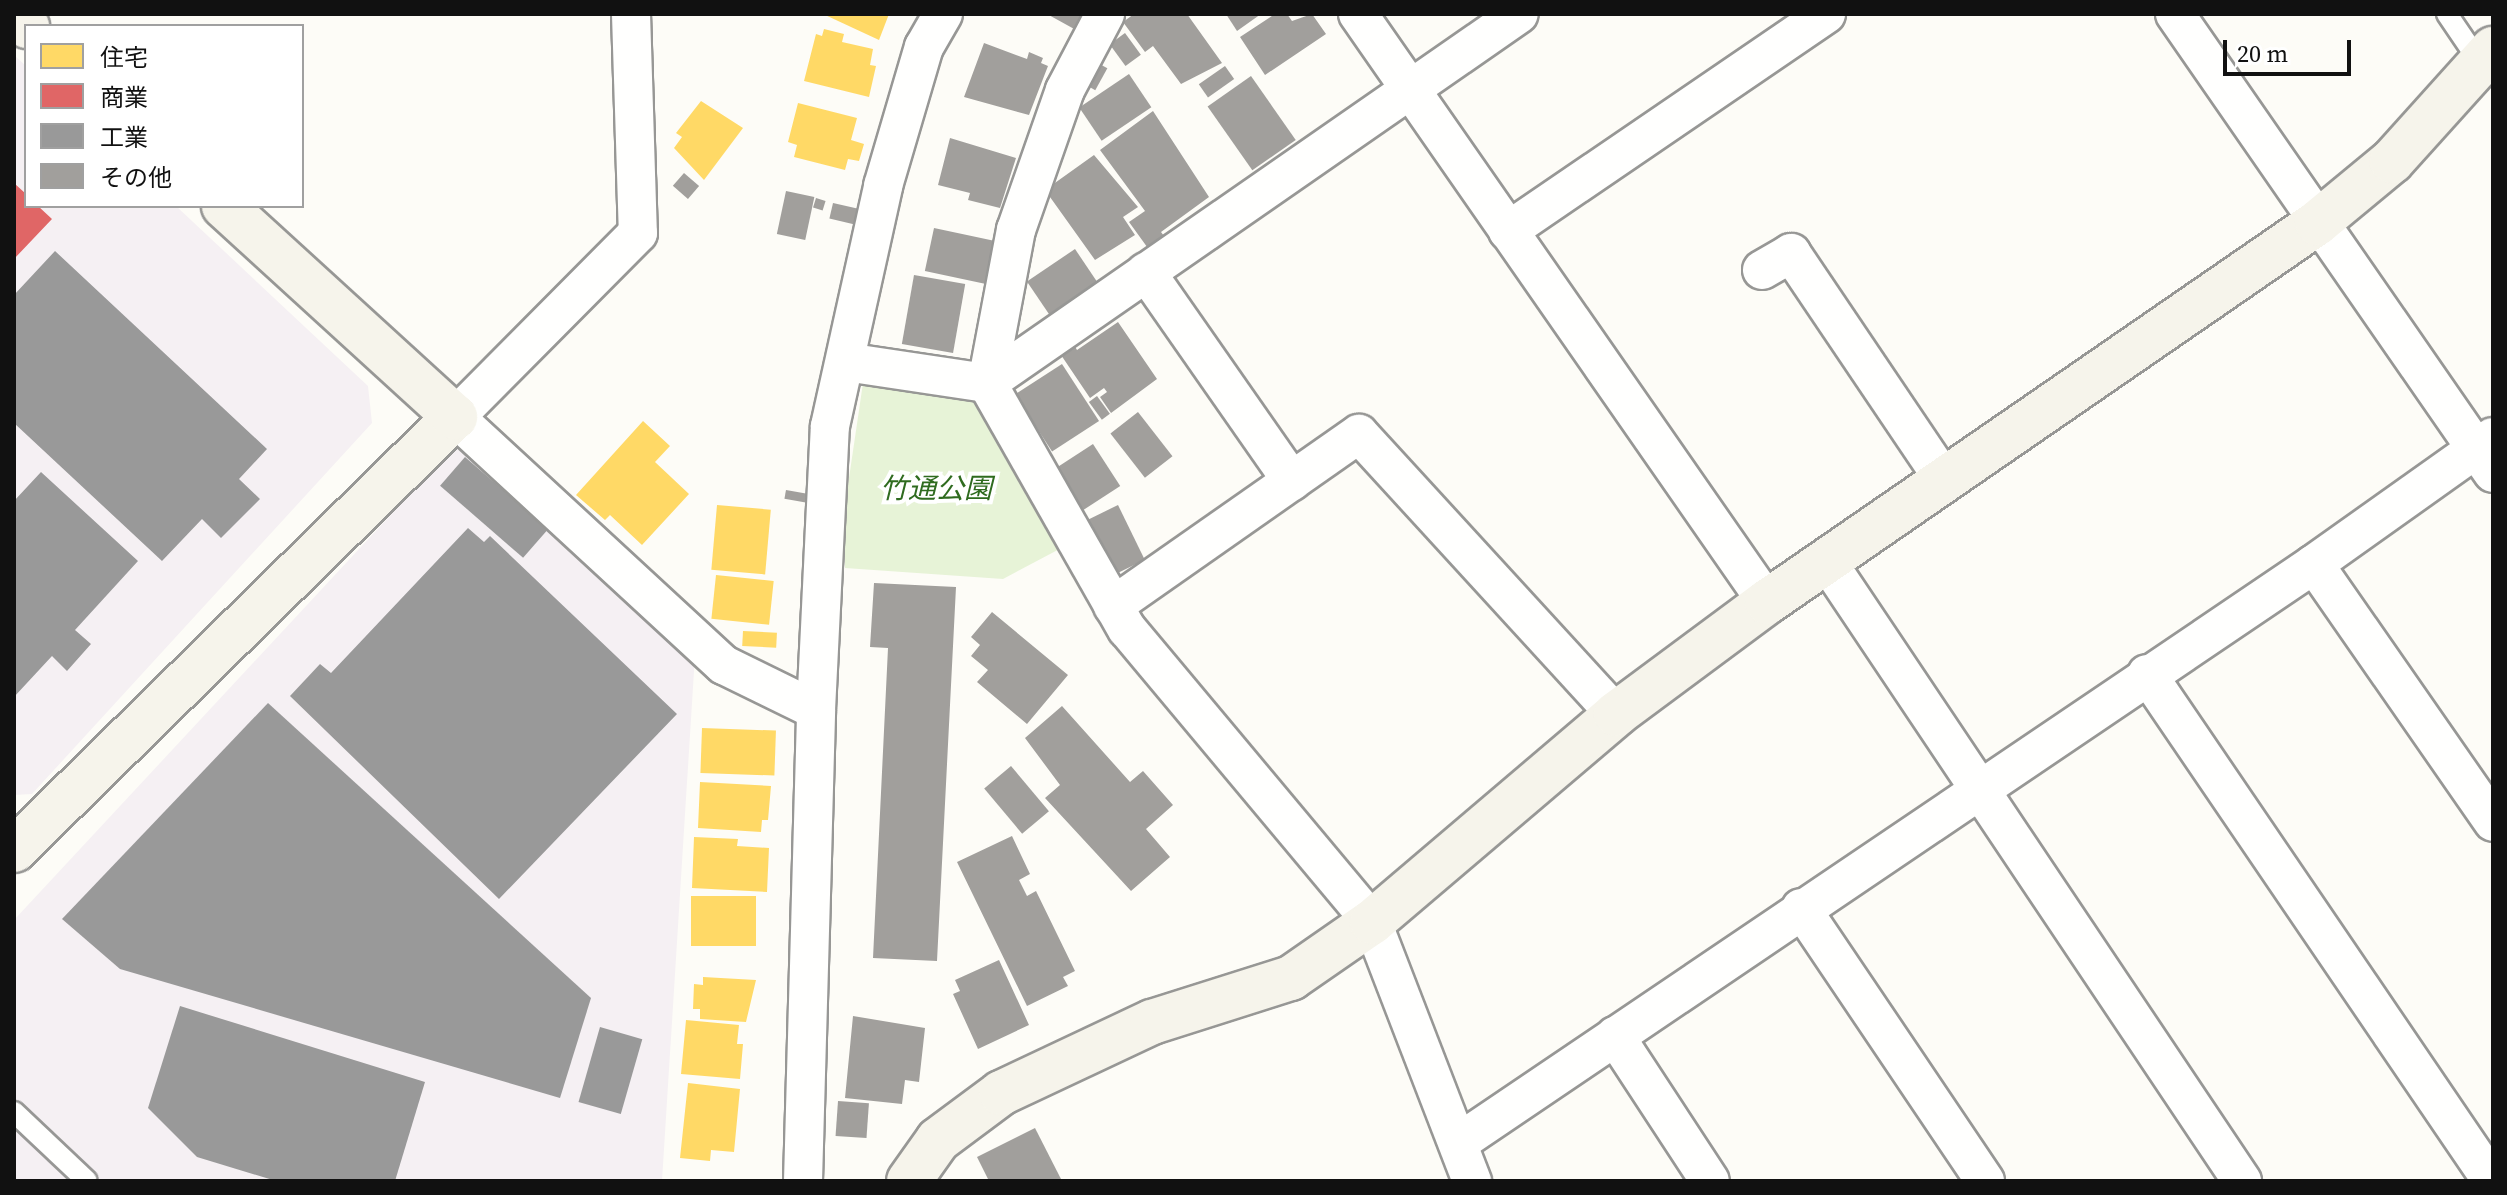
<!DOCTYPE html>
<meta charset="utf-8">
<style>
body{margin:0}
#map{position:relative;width:2507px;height:1195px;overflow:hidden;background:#fdfcf7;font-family:"Source Serif 4","Noto Sans JP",serif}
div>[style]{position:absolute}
.industrial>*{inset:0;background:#f5f0f3}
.green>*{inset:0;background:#e7f3d7}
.homes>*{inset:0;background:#ffd966;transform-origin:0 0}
.shops>*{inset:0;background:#e06666}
.industry>*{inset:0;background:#999;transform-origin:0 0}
.building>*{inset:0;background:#a19f9c;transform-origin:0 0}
.roads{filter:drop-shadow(2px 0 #979795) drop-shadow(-2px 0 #979795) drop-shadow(0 2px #979795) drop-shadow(0 -2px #979795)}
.lane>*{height:20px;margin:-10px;padding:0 10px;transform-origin:10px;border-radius:10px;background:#fffffe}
.street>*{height:38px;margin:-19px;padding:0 19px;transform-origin:19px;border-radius:19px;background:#fffffe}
.secondary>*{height:44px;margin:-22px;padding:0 22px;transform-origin:22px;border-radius:22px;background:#f6f4eb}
span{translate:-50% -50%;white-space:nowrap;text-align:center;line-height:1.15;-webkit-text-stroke:8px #fff;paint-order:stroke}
.park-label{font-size:28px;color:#2f6b1f;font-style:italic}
.frame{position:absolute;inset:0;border:16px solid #111;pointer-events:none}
.legend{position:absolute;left:24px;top:24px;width:280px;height:184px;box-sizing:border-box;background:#fff;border:2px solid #a0a0a0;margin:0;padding:10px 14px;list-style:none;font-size:24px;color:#111}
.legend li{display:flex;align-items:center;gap:16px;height:40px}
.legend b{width:40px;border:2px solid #a0a0a0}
.scale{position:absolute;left:2223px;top:40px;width:128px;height:36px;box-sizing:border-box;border:4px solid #111;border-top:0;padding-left:10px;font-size:24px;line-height:28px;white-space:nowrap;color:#111;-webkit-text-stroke:6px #fff;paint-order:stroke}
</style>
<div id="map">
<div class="industrial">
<i style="clip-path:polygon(14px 55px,26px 66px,26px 206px,176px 206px,368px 386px,372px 423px,32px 794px,14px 795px)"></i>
<i style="clip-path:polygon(468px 444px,695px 655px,662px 1181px,14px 1181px,14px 920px,453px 448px)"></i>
</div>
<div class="green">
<i style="clip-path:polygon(863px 383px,985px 398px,1069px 544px,1003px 579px,845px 568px,844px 512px)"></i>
</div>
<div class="homes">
<i style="clip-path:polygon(823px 14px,889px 14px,879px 40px)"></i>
<i style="clip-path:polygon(824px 29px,844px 34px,842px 42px,873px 49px,870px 65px,876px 66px,869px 97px,804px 81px,816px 34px,822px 36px)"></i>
<i style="clip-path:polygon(701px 101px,743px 128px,704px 180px,674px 148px,682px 137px,676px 133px)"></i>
<i style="clip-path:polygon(798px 103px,857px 118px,851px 140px,864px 144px,859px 161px,848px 159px,845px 170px,794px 157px,797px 145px,788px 142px)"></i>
<i style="clip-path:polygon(643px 421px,670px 446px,655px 462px,689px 494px,642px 545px,610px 515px,605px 520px,576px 495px)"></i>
<i style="left:717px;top:505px;width:54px;height:65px;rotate:5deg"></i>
<i style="left:716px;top:575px;width:58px;height:44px;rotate:6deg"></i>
<i style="left:743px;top:631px;width:34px;height:15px;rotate:3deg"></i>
<i style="left:702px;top:728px;width:74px;height:45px;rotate:2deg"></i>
<i style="clip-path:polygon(700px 782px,771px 786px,768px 820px,762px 820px,761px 832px,698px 828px)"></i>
<i style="clip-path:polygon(694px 837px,738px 839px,737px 846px,769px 848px,767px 892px,692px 888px)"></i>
<i style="left:691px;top:896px;width:65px;height:50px"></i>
<i style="clip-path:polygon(703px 977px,756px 980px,746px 1022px,700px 1019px,700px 1009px,693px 1009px,694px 984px,703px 985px)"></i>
<i style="clip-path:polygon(686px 1020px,739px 1025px,737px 1044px,743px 1044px,740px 1079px,681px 1074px)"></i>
<i style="clip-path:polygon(688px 1083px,740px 1089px,734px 1152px,711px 1150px,710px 1161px,680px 1158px)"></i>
</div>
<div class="shops">
<i style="clip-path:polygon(14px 183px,26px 194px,26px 206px,38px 206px,52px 219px,14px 259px)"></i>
</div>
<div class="industry">
<i style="clip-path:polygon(55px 251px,267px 449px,239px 479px,260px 499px,221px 538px,202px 519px,162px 561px,14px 423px,14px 295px)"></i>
<i style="left:465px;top:457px;width:110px;height:38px;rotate:41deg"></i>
<i style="clip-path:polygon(41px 472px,138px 561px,75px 630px,91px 644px,67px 671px,52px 656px,14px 697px,14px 501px)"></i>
<i style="clip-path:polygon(468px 528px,484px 542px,490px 536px,677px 714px,499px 899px,290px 696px,320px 664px,331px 673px)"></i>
<i style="clip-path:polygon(268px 703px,591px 998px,560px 1098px,120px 969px,62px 919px)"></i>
<i style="clip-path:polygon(180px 1006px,425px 1082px,395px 1181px,276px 1181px,197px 1157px,148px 1108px)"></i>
<i style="left:600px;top:1027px;width:44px;height:78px;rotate:16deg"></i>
</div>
<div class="building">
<i style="clip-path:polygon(1047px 14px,1085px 14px,1076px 30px)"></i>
<i style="clip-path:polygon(1134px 14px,1187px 14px,1222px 63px,1181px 84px,1153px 46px,1145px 52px,1123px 22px)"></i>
<i style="clip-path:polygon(1226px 14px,1261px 14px,1237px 31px)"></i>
<i style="clip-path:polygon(1275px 14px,1287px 14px,1292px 21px,1312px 14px,1326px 34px,1265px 75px,1240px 37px)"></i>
<i style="left:1125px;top:33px;width:27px;height:19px;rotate:54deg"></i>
<i style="clip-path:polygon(984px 43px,1027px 59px,1029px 52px,1043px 58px,1041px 63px,1048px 66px,1029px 115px,964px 97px)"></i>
<i style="left:1096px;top:62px;width:13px;height:25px;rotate:29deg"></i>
<i style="left:1225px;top:66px;width:16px;height:32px;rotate:55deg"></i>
<i style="left:1129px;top:74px;width:40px;height:60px;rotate:56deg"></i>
<i style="left:1251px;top:76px;width:78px;height:53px;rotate:55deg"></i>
<i style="clip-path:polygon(1153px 111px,1209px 197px,1161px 232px,1167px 240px,1150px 251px,1129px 222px,1145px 211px,1100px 150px)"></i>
<i style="clip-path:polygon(950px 138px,1016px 158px,1000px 208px,968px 200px,970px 193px,938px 185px)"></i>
<i style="clip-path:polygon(1094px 155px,1138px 207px,1123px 217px,1135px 235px,1095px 260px,1045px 190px)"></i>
<i style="left:684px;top:173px;width:20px;height:17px;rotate:41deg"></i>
<i style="left:786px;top:191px;width:29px;height:44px;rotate:12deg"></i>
<i style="left:816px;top:198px;width:10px;height:10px;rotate:17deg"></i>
<i style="left:833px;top:203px;width:26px;height:16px;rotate:13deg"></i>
<i style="left:934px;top:228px;width:66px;height:44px;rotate:12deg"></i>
<i style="left:1075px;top:249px;width:43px;height:58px;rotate:56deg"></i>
<i style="left:914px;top:275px;width:52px;height:70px;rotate:10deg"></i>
<i style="clip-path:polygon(1118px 322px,1157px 379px,1111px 413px,1100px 397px,1107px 392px,1104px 388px,1090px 398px,1059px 352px,1073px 343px,1077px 350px)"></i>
<i style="left:1062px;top:364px;width:68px;height:56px;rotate:57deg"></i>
<i style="left:1097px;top:396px;width:22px;height:10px;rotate:54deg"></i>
<i style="left:1138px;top:412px;width:56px;height:35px;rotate:52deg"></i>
<i style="left:1093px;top:444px;width:50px;height:44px;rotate:57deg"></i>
<i style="left:786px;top:490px;width:23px;height:9px;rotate:10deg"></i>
<i style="left:1118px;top:505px;width:61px;height:38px;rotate:64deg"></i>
<i style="clip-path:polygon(874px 583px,956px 587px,937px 961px,873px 958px,888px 648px,870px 647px)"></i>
<i style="clip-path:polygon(992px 612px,1068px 675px,1027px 724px,977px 682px,988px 670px,971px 656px,980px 645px,971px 637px)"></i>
<i style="clip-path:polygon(1062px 706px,1130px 782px,1143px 771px,1173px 805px,1146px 829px,1170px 857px,1131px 891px,1045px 798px,1060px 785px,1025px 738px)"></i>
<i style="left:1011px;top:766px;width:59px;height:35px;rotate:50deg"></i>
<i style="clip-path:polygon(1012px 836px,1030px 874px,1019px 880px,1027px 896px,1036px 891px,1075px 971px,1063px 977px,1068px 986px,1027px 1006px,957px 862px)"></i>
<i style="clip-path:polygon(999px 960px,1029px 1025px,978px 1049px,953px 994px,960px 991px,955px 980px)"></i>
<i style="clip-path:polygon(853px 1016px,925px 1028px,919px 1082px,905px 1080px,902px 1104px,845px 1098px)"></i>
<i style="left:838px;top:1101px;width:31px;height:35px;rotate:4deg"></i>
<i style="clip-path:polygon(1035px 1128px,1062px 1181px,989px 1181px,977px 1157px)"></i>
</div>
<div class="roads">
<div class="lane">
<i style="left:2447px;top:14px;width:60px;rotate:55.8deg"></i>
<i style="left:14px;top:1112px;width:100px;rotate:43.4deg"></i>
</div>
<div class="street">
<i style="left:631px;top:14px;width:219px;rotate:88.2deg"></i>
<i style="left:638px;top:233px;width:260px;rotate:134.8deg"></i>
<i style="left:455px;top:417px;width:366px;rotate:42.7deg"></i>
<i style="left:724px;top:665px;width:102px;rotate:26.1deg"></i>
<i style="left:1358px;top:14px;width:716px;rotate:55.18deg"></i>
<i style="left:2175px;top:14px;width:558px;rotate:55.29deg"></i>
<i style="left:1508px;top:231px;width:385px;rotate:-34.3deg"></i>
<i style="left:1762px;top:270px;width:34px;rotate:-30deg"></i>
<i style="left:1791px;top:253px;width:275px;rotate:56deg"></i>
<i style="left:1146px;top:272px;width:255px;rotate:55.1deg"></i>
<i style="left:846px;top:362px;width:143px;rotate:8.5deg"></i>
<i style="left:987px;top:383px;width:283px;rotate:60.4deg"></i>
<i style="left:1127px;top:629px;width:382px;rotate:50.1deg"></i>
<i style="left:1372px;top:922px;width:278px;rotate:68.9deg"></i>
<i style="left:987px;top:383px;width:647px;rotate:-34.75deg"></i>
<i style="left:987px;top:383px;width:156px;rotate:-79.3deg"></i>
<i style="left:1016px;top:230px;width:148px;rotate:-70.7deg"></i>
<i style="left:1065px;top:90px;width:86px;rotate:-62.2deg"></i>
<i style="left:1828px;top:563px;width:744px;rotate:56.18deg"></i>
<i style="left:2314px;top:564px;width:314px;rotate:55.2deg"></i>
<i style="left:1113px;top:606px;width:300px;rotate:-35deg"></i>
<i style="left:1359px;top:434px;width:380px;rotate:47.5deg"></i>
<i style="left:2147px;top:674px;width:613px;rotate:55.77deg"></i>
<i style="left:1801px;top:908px;width:329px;rotate:56deg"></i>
<i style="left:1615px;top:1036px;width:173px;rotate:56.8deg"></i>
<i style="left:1458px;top:1143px;width:1033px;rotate:-34.07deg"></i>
<i style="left:2314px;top:564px;width:219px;rotate:-35.4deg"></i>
<i style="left:803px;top:1181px;width:471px;rotate:-88.4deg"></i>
<i style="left:816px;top:710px;width:284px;rotate:-87.2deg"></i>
<i style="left:830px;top:426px;width:246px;rotate:-77.5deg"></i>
<i style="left:883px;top:186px;width:145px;rotate:-73.6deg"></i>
<i style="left:924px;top:47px;width:38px;rotate:-60deg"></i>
</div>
<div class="secondary">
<i style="left:14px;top:14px;width:18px;rotate:43deg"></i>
<i style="left:14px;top:850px;width:618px;rotate:-44.48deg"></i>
<i style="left:455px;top:417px;width:313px;rotate:-137.6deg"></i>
<i style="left:909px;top:1181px;width:50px;rotate:-54.7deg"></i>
<i style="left:938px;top:1140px;width:79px;rotate:-36.7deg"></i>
<i style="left:1001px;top:1093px;width:167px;rotate:-25.2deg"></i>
<i style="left:1152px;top:1022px;width:146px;rotate:-17.6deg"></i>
<i style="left:1291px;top:978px;width:98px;rotate:-34.7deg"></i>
<i style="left:1372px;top:922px;width:321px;rotate:-40.4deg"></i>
<i style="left:1616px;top:714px;width:188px;rotate:-36.6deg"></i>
<i style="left:1767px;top:602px;width:668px;rotate:-34.57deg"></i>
<i style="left:2317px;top:223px;width:97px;rotate:-39.6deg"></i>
<i style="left:2392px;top:161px;width:151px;rotate:-48deg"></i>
</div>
</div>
<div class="park-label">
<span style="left:936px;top:488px">竹通公園</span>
</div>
<div class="frame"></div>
<ul class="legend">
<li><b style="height:22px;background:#ffd966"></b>住宅</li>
<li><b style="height:22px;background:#e06666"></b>商業</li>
<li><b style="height:22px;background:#999"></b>工業</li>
<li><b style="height:22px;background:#a19f9c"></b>その他</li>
</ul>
<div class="scale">20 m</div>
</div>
